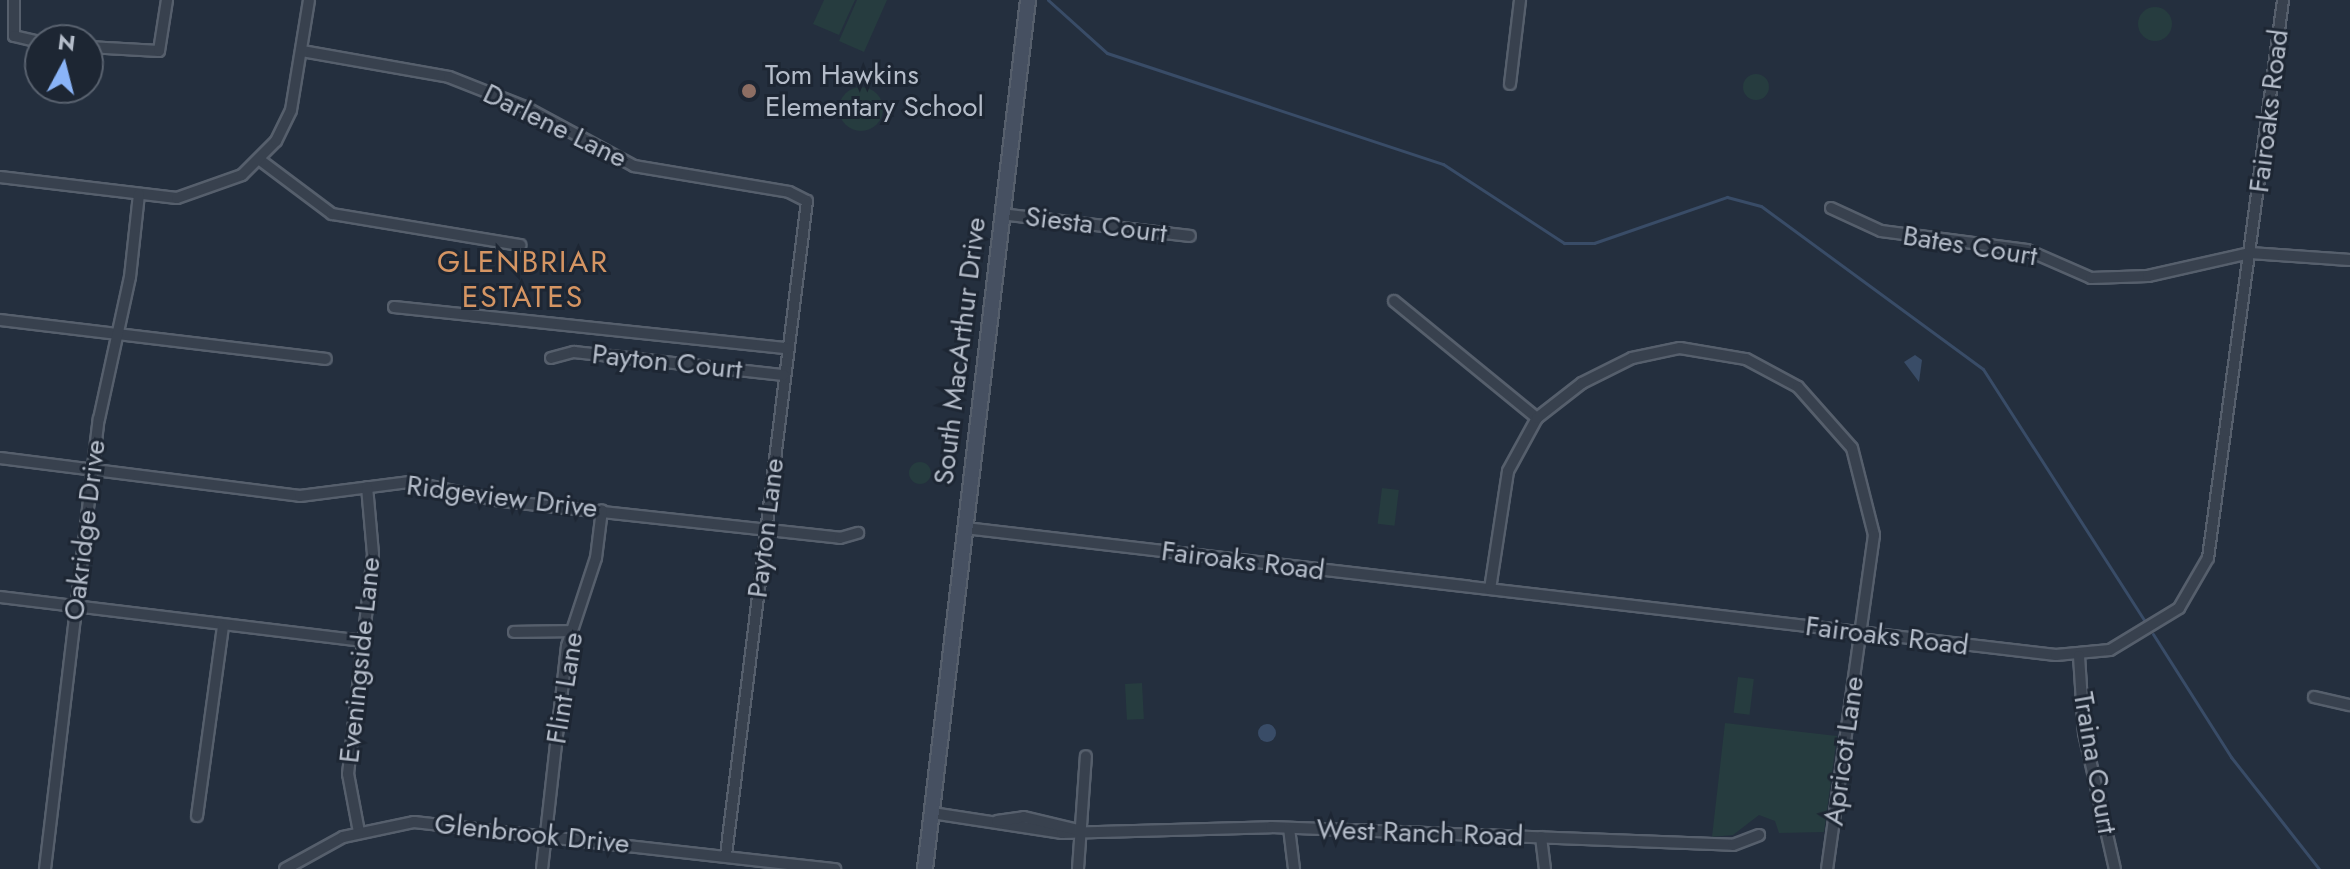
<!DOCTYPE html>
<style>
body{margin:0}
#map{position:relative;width:2350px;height:869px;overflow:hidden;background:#242f3e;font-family:Jost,sans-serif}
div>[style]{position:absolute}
.green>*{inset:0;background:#263c3f;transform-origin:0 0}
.round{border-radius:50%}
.water>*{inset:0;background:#394c67}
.stream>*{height:3px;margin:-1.5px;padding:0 1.5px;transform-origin:1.5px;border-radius:1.5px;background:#394c67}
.roads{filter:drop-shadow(2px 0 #565f6c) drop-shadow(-2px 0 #565f6c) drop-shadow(0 2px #565f6c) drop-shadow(0 -2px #565f6c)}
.street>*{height:10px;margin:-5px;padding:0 5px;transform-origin:5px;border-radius:5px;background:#38414e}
.secondary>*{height:14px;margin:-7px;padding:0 7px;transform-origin:7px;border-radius:7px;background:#465061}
.dots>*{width:22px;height:22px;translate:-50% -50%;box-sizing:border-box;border:4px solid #1d2633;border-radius:50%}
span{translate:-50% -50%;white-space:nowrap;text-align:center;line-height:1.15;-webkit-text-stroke:6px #1d2633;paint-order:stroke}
.poi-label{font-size:28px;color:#b4bcc9}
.left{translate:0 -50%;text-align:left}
.street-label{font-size:28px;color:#b4bcc9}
.neighbourhood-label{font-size:30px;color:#d59563;letter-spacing:2px}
.north{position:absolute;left:24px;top:24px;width:80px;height:80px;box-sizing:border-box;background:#1d2633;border:2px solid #59626f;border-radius:50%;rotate:7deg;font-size:22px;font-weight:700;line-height:32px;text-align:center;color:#b4bcc9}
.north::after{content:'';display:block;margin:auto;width:28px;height:36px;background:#8ab4f8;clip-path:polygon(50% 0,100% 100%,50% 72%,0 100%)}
</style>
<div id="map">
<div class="green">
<i style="clip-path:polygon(824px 0,855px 0,839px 35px,813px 24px)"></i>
<i style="clip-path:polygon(857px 0,887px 0,864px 52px,839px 41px)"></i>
<i class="round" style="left:2138px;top:7px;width:34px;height:34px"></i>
<i class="round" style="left:1743px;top:74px;width:26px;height:26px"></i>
<i class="round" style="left:839px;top:87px;width:44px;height:44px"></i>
<i class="round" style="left:909px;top:462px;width:22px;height:22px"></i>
<i style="left:1382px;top:488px;width:17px;height:36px;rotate:7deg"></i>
<i style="left:1738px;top:677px;width:16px;height:36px;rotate:7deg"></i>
<i style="left:1142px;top:683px;width:36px;height:17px;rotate:87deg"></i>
<i style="clip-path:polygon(1725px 723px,1837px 736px,1824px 832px,1779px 833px,1775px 821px,1759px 815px,1733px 835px,1712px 837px)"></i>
</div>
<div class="water">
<i style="clip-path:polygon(1915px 355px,1922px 360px,1919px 382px,1904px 362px)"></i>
<i class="round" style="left:1258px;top:724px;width:18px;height:18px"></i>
</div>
<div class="stream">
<i style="left:1048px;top:0;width:79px;rotate:41.9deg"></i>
<i style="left:1107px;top:53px;width:354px;rotate:18.3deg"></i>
<i style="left:1443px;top:164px;width:145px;rotate:33.1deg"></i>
<i style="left:1564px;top:243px;width:30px"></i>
<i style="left:1594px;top:243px;width:141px;rotate:-19.1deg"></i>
<i style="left:1727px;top:197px;width:35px;rotate:15deg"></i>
<i style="left:1761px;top:206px;width:275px;rotate:36.3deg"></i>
<i style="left:1983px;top:369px;width:300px;rotate:57.3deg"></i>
<i style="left:2153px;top:634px;width:146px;rotate:57.6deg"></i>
<i style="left:2231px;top:757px;width:142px;rotate:51.8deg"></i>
</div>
<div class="roads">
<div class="street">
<i style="left:14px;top:0;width:36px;rotate:90deg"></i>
<i style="left:14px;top:36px;width:27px;rotate:13deg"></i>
<i style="left:88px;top:47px;width:71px;rotate:3.2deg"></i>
<i style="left:159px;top:51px;width:52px;rotate:-81.1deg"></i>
<i style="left:302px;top:51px;width:149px;rotate:10deg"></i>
<i style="left:449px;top:77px;width:82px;rotate:21.5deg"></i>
<i style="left:525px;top:107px;width:124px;rotate:28.4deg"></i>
<i style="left:634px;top:166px;width:157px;rotate:9.5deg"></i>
<i style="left:789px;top:192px;width:20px;rotate:27deg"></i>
<i style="left:807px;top:201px;width:659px;rotate:97.06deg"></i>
<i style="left:1510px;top:84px;width:85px;rotate:-83.2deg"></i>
<i style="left:260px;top:160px;width:90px;rotate:36.9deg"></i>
<i style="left:332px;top:214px;width:191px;rotate:9.4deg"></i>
<i style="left:0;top:177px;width:178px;rotate:6.8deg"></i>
<i style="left:177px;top:198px;width:69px;rotate:-19.5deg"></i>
<i style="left:242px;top:175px;width:48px;rotate:-45deg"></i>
<i style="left:276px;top:141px;width:34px;rotate:-64deg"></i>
<i style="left:291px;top:110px;width:111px;rotate:-80.7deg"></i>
<i style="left:1831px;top:208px;width:55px;rotate:24.7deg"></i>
<i style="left:1881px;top:231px;width:147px;rotate:7.4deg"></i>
<i style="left:2027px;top:250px;width:70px;rotate:23.6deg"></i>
<i style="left:2091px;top:278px;width:57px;rotate:-2deg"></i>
<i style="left:2148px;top:276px;width:105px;rotate:-12.7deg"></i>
<i style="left:2250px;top:253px;width:100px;rotate:4deg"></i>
<i style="left:1001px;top:214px;width:190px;rotate:6.6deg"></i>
<i style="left:1394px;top:301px;width:185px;rotate:39.3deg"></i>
<i style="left:394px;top:307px;width:395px;rotate:6deg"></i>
<i style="left:0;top:320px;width:328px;rotate:6.8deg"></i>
<i style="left:551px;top:358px;width:24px;rotate:-15deg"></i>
<i style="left:574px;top:352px;width:211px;rotate:6.3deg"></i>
<i style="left:0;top:458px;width:302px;rotate:7.2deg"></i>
<i style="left:300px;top:496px;width:111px;rotate:-7.3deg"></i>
<i style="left:410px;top:482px;width:93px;rotate:11.8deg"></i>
<i style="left:501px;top:501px;width:341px;rotate:6.2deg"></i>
<i style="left:840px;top:538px;width:19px;rotate:-16deg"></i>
<i style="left:965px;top:528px;width:1098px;rotate:6.64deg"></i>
<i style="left:2056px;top:655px;width:54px;rotate:-5.3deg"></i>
<i style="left:2110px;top:650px;width:81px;rotate:-31.3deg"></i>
<i style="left:2179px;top:608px;width:58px;rotate:-59.9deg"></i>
<i style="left:2208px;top:558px;width:563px;rotate:-82.34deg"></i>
<i style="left:1490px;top:589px;width:119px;rotate:-81.3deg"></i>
<i style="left:1508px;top:471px;width:60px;rotate:-61.3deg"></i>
<i style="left:1537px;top:418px;width:57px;rotate:-37.9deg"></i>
<i style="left:1582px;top:383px;width:56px;rotate:-26.6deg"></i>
<i style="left:1632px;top:358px;width:49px;rotate:-11.8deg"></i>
<i style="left:1680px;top:348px;width:67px;rotate:9.5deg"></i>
<i style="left:1746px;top:359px;width:59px;rotate:28.3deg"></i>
<i style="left:1798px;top:387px;width:81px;rotate:48.5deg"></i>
<i style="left:1852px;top:448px;width:90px;rotate:75.8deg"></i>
<i style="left:1874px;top:535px;width:337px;rotate:98deg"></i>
<i style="left:0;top:597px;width:365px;rotate:6.9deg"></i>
<i style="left:514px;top:632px;width:58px;rotate:-1deg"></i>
<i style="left:2079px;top:656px;width:77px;rotate:86.3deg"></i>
<i style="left:2084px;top:733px;width:139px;rotate:77.2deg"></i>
<i style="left:2314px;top:697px;width:37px;rotate:13deg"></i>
<i style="left:932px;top:813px;width:132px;rotate:8.7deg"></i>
<i style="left:1062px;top:833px;width:209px;rotate:-1.6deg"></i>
<i style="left:1271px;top:827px;width:462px;rotate:2.2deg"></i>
<i style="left:1733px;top:845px;width:28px;rotate:-21deg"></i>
<i style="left:197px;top:816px;width:193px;rotate:-82.2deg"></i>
<i style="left:997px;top:821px;width:27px;rotate:-8deg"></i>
<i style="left:1024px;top:817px;width:56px;rotate:13.5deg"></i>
<i style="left:1289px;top:828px;width:41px;rotate:83deg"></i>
<i style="left:359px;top:832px;width:59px;rotate:-100.7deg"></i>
<i style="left:348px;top:774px;width:221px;rotate:-83.5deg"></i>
<i style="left:373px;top:554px;width:67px;rotate:-95.1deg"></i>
<i style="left:1541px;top:837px;width:32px;rotate:83deg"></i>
<i style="left:45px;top:869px;width:453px;rotate:-83.2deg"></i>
<i style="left:99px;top:419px;width:145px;rotate:-77.7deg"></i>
<i style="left:130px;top:277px;width:83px;rotate:-83.8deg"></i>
<i style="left:285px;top:869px;width:66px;rotate:-28.9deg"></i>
<i style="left:343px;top:837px;width:73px;rotate:-11.9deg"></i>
<i style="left:414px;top:822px;width:424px;rotate:6.4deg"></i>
<i style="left:542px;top:869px;width:224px;rotate:-83.6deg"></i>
<i style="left:567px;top:646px;width:93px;rotate:-71.8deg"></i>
<i style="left:596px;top:558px;width:48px;rotate:-82.9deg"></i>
<i style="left:1078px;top:869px;width:113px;rotate:-86deg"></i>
</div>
<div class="secondary">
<i style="left:925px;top:869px;width:875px;rotate:-83.24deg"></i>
</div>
</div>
<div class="dots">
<i style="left:749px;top:91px;background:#8d6e63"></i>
</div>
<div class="poi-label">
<span class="left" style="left:765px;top:91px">Tom Hawkins<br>Elementary School</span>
</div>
<div class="street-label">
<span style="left:2269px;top:111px;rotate:-83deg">Fairoaks Road</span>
<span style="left:555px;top:126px;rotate:26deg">Darlene Lane</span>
<span style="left:1096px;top:225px;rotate:7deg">Siesta Court</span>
<span style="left:1970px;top:246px;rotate:9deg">Bates Court</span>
<span style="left:960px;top:351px;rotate:-83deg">South MacArthur Drive</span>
<span style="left:667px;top:362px;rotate:6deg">Payton Court</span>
<span style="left:502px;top:497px;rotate:7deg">Ridgeview Drive</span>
<span style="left:766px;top:528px;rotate:-83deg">Payton Lane</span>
<span style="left:85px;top:530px;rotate:-83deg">Oakridge Drive</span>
<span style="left:1243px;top:561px;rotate:7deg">Fairoaks Road</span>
<span style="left:1887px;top:636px;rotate:7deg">Fairoaks Road</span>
<span style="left:360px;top:660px;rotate:-84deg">Eveningside Lane</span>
<span style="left:565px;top:688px;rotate:-81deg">Flint Lane</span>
<span style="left:1844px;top:751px;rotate:-82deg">Apricot Lane</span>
<span style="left:2095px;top:763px;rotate:80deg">Traina Court</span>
<span style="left:1420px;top:833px;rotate:2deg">West Ranch Road</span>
<span style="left:532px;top:834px;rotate:6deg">Glenbrook Drive</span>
</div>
<div class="neighbourhood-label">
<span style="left:523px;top:279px">GLENBRIAR<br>ESTATES</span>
</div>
<div class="north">N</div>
</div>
